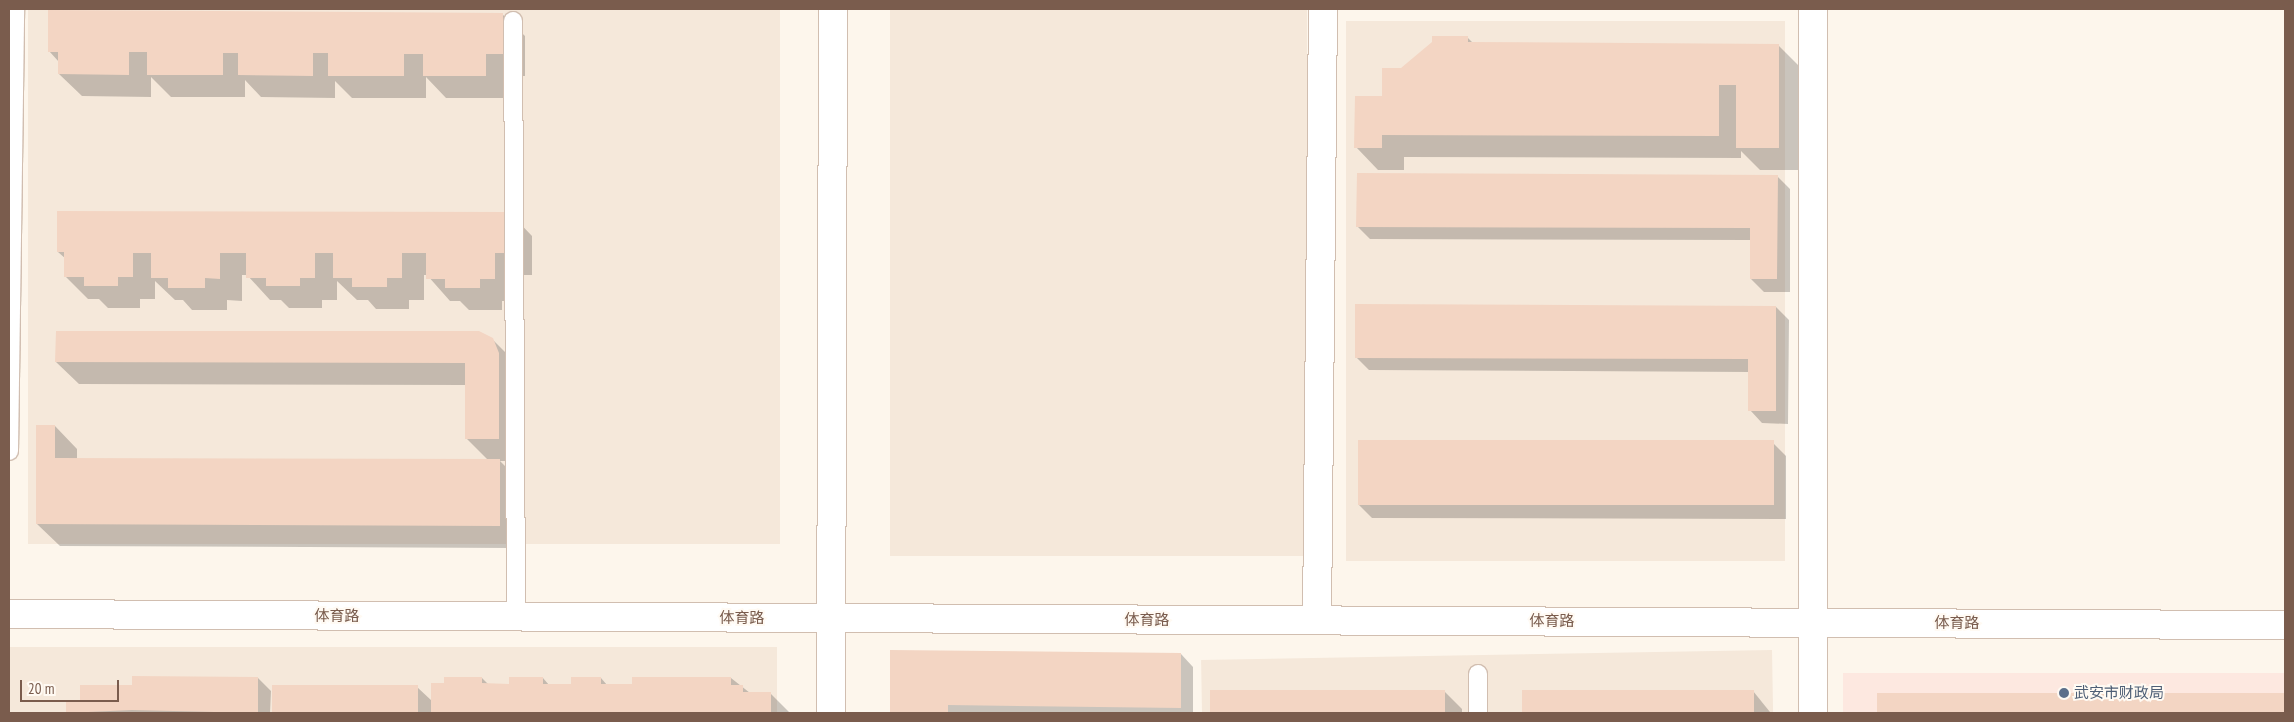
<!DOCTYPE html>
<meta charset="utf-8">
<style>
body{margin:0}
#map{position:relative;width:2294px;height:722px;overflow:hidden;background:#fdf6ec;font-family:"PT Sans Narrow","Noto Sans SC",sans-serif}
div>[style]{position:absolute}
.residential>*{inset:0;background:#f5e8da;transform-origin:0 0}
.commercial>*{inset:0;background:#fde8e0;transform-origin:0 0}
.shadow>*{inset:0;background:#0003;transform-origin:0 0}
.building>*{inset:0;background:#f3d5c3;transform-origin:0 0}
.roads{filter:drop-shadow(1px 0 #d1beb0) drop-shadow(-1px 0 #d1beb0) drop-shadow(0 1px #d1beb0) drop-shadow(0 -1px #d1beb0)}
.lane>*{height:18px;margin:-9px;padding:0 9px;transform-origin:9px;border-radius:9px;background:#fff}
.street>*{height:28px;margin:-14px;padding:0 14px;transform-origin:14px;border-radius:14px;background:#fff}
.secondary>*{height:28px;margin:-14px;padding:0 14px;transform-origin:14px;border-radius:14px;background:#fff}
.dots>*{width:14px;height:14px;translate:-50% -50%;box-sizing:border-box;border:2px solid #fffaf3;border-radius:50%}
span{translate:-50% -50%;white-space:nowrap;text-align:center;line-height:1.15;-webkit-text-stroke:4px #fffaf3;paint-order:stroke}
.street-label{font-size:15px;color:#7a5c4d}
.service-label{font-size:15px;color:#4e5e75}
.left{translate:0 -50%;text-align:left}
.frame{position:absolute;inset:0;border:10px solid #7a5c4d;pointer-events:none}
.scale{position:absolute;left:20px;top:680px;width:99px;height:22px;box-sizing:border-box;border:2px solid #7a5c4d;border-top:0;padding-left:6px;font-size:15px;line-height:18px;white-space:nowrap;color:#7a5c4d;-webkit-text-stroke:4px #fffaf3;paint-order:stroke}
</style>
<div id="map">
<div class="residential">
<i style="left:28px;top:9px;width:752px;height:535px"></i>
<i style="left:890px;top:9px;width:417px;height:547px"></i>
<i style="left:1346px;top:21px;width:439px;height:540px"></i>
<i style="left:9px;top:647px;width:768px;height:66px"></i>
<i style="left:1772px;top:650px;width:63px;height:571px;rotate:89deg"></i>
</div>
<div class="commercial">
<i style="left:1843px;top:673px;width:441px;height:40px"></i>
</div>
<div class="shadow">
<i style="clip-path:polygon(502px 14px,525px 36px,525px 76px,508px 76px,508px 98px,446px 98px,426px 77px,426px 98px,352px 98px,335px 81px,335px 98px,261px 97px,245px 80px,245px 97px,171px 97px,151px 77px,151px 97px,82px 96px,59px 74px,59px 62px,49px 51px)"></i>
<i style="clip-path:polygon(1467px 37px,1474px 44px,1778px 45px,1801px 68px,1801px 170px,1760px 170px,1741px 151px,1741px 158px,1404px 157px,1404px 170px,1378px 170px,1356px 147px,1401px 69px)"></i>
<i style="clip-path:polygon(1777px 176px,1790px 189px,1790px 292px,1764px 292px,1751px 279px,1751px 240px,1370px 239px,1357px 226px)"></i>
<i style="clip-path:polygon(510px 213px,532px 236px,532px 275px,517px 275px,517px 301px,502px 301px,502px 310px,469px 310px,460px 301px,450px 301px,427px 275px,424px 275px,424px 300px,409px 300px,409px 309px,376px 309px,368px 300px,357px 300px,337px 281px,337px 300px,322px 300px,322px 308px,289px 308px,281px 300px,270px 300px,247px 275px,242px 275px,242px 301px,227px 300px,227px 310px,192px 310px,183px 300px,175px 300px,155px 281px,155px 299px,140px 299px,140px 308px,108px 308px,99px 299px,88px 299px,66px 277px,66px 259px,58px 252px)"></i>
<i style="clip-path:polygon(1776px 307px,1789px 320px,1788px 424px,1762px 423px,1750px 410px,1750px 372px,1369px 370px,1356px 357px)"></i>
<i style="clip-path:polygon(492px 339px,515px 362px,521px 461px,500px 461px,522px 483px,522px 548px,60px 546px,37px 524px,55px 426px,77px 449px,77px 459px,488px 460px,466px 438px,466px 385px,79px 384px,56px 362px)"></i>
<i style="clip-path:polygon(1773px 443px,1786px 456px,1786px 519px,1372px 518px,1359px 505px)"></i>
<i style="clip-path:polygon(892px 651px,1181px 654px,1193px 667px,1193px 713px,891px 713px)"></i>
<i style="clip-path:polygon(258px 678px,271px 691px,270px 713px,67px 713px,67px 703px,81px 703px,134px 686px)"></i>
<i style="clip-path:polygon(482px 678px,488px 684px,510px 685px,543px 678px,549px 685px,572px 685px,601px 678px,607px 685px,634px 685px,731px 678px,750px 693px,770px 693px,790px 713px,273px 713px,273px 686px,417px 687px,432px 701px,445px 684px)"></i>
<i style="clip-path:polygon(1444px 691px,1462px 709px,1462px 713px,1211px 713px,1211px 692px)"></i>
<i style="left:1753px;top:691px;width:28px;height:230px;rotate:51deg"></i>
<i style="left:2285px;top:694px;width:19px;height:407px;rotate:90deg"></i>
</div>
<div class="building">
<i style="clip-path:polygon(48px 10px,503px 13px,503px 54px,486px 54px,486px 76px,423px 76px,423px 54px,404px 54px,404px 76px,328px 76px,328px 53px,313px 53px,313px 76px,238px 75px,238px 53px,223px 53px,223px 75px,147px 75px,147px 52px,129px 52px,129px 75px,58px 74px,58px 52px,48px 52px)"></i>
<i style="clip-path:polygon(1432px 36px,1468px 36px,1468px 42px,1779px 44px,1779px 148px,1736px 148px,1736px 85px,1719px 85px,1719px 136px,1382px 135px,1382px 148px,1354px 148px,1355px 96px,1382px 96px,1382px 68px,1401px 68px,1432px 42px)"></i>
<i style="clip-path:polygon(1357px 173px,1778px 175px,1777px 279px,1750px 279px,1750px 228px,1356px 227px)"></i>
<i style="clip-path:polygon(57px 211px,510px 212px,510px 253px,495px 253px,495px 279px,480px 279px,480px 288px,445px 288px,445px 279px,426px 279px,426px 253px,402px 253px,402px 278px,387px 278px,387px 287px,352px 287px,352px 278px,333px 278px,333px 253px,315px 253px,315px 278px,300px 278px,300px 286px,266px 286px,266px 278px,246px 278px,246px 253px,220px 253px,220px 279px,205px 278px,205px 288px,168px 288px,168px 278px,151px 278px,151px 253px,133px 253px,133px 277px,118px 277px,118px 286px,84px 286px,84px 277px,64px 277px,64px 252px,57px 252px)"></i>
<i style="clip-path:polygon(1355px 304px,1776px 306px,1776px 411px,1748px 411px,1748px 359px,1355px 358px)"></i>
<i style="clip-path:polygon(56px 331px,479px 331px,493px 338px,499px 353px,499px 439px,465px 439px,465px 363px,55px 362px)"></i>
<i style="clip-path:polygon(36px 425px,55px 425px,55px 458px,500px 459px,500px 526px,36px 524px)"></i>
<i style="left:1358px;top:440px;width:416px;height:65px"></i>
<i style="clip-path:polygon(890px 650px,1181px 653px,1181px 708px,948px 705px,948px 713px,890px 713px)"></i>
<i style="clip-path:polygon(132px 676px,258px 677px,258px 713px,132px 710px,66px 713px,66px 702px,80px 702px,80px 685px,132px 685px)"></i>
<i style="clip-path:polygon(444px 677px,482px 677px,482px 683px,509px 684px,509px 677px,543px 677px,543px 684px,571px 684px,571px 677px,601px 677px,601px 684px,632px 684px,632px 677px,731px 677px,731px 685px,743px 685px,743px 692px,771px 692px,771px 713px,431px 713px,431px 683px,444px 683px)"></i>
<i style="left:272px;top:685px;width:146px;height:28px"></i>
<i style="left:1445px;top:690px;width:23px;height:235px;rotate:90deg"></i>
<i style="left:1754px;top:690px;width:23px;height:232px;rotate:90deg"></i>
<i style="left:1877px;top:693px;width:408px;height:20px"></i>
</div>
<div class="roads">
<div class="lane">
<i style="left:513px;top:21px;width:596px;rotate:89.71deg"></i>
<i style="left:9px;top:451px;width:442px;rotate:-89.2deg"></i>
<i style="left:1478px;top:674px;width:39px;rotate:90deg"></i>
</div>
<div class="street">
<i style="left:1813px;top:9px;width:704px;rotate:90deg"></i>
<i style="left:1317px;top:620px;width:611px;rotate:-89.44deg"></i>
</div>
<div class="secondary">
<i style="left:9px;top:614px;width:2276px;rotate:0.28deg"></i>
<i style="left:831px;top:713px;width:704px;rotate:-89.84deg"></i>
</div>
</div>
<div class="dots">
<i style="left:2064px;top:693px;background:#5c6f8a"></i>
</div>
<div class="street-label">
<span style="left:337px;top:616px">体育路</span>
<span style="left:742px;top:618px">体育路</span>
<span style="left:1147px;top:620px">体育路</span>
<span style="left:1552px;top:621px">体育路</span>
<span style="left:1957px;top:623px">体育路</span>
</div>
<div class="service-label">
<span class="left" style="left:2074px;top:693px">武安市财政局</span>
</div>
<div class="frame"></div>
<div class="scale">20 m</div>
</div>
